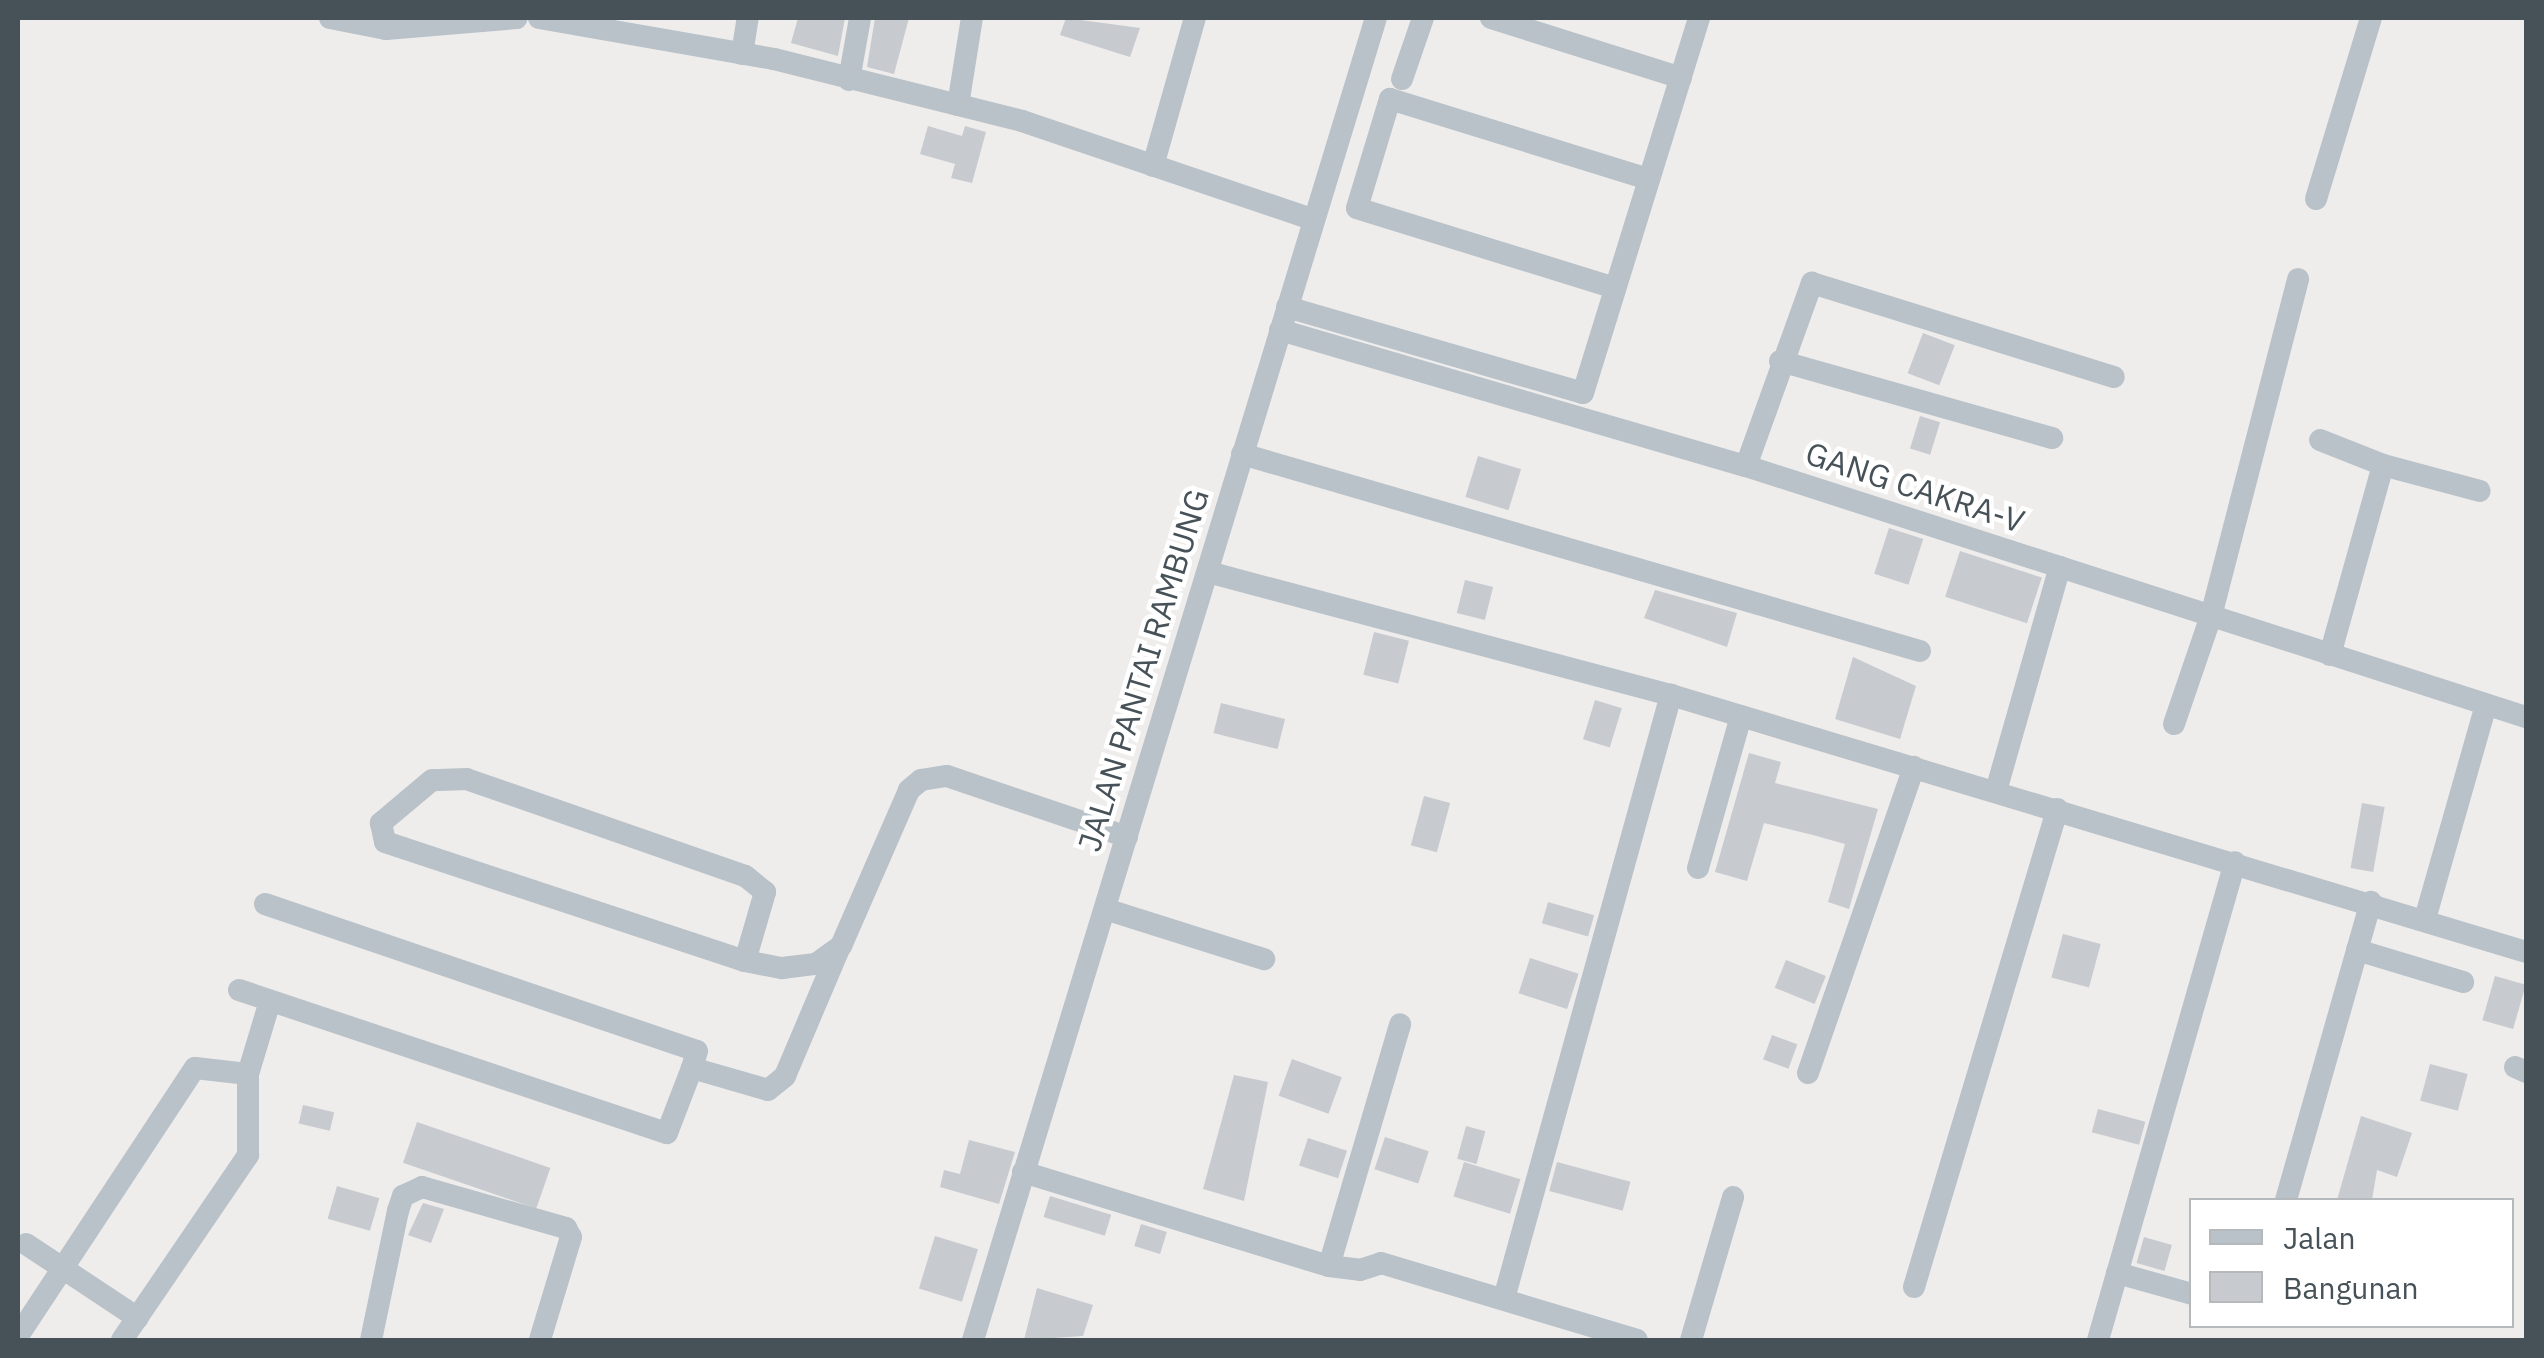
<!DOCTYPE html>
<style>
body{margin:0}
#map{position:relative;width:2544px;height:1358px;overflow:hidden;background:#efecec;font-family:"IBM Plex Sans",sans-serif}
div>[style]{position:absolute}
.building>*{inset:0;background:#c7cacf;transform-origin:0 0}
.street>*{height:22px;margin:-11px;padding:0 11px;transform-origin:11px;border-radius:11px;background:#b8c2c8}
span{translate:-50% -50%;white-space:nowrap;text-align:center;line-height:1.15;-webkit-text-stroke:9px #fff;paint-order:stroke}
.street-label{font-size:32px;color:#465158}
.frame{position:absolute;inset:0;border:20px solid #465158;pointer-events:none}
.legend{position:absolute;left:2189px;top:1198px;width:325px;height:130px;box-sizing:border-box;background:#fff;border:2px solid #b5b9bc;margin:0;padding:12px 18px;list-style:none;font-size:30px;color:#465158}
.legend li{display:flex;align-items:center;gap:20px;height:50px}
.legend b{width:50px;border:2px solid #b5b9bc}
</style>
<div id="map">
<div class="building">
<i style="clip-path:polygon(798px 18px,845px 18px,838px 56px,791px 43px)"></i>
<i style="clip-path:polygon(875px 18px,909px 18px,894px 74px,867px 67px)"></i>
<i style="clip-path:polygon(1066px 18px,1140px 28px,1130px 57px,1060px 35px)"></i>
<i style="clip-path:polygon(928px 126px,962px 136px,965px 126px,986px 132px,972px 183px,951px 178px,955px 164px,920px 154px)"></i>
<i style="left:1923px;top:333px;width:34px;height:43px;rotate:21deg"></i>
<i style="left:1920px;top:416px;width:21px;height:34px;rotate:17deg"></i>
<i style="left:1478px;top:456px;width:45px;height:43px;rotate:17deg"></i>
<i style="left:1889px;top:528px;width:36px;height:48px;rotate:18deg"></i>
<i style="left:1960px;top:551px;width:86px;height:48px;rotate:18deg"></i>
<i style="left:1465px;top:580px;width:29px;height:34px;rotate:14deg"></i>
<i style="clip-path:polygon(1655px 590px,1737px 613px,1727px 647px,1644px 618px)"></i>
<i style="left:1374px;top:632px;width:36px;height:44px;rotate:14deg"></i>
<i style="clip-path:polygon(1853px 657px,1916px 686px,1900px 739px,1835px 719px)"></i>
<i style="left:1595px;top:700px;width:28px;height:41px;rotate:17deg"></i>
<i style="left:1221px;top:703px;width:66px;height:31px;rotate:14deg"></i>
<i style="clip-path:polygon(1749px 753px,1781px 762px,1775px 783px,1878px 809px,1849px 909px,1828px 902px,1845px 844px,1813px 835px,1764px 823px,1747px 881px,1715px 872px)"></i>
<i style="left:1424px;top:796px;width:27px;height:51px;rotate:15deg"></i>
<i style="left:2362px;top:803px;width:23px;height:66px;rotate:10deg"></i>
<i style="left:1548px;top:902px;width:48px;height:22px;rotate:16deg"></i>
<i style="left:2063px;top:934px;width:39px;height:45px;rotate:15deg"></i>
<i style="left:1530px;top:958px;width:51px;height:37px;rotate:18deg"></i>
<i style="left:1786px;top:960px;width:43px;height:30px;rotate:22deg"></i>
<i style="left:2495px;top:976px;width:32px;height:46px;rotate:16deg"></i>
<i style="left:1772px;top:1035px;width:27px;height:26px;rotate:20deg"></i>
<i style="left:1292px;top:1059px;width:53px;height:39px;rotate:20deg"></i>
<i style="left:2430px;top:1064px;width:39px;height:38px;rotate:15deg"></i>
<i style="clip-path:polygon(1234px 1075px,1268px 1082px,1244px 1201px,1203px 1189px)"></i>
<i style="left:303px;top:1105px;width:32px;height:19px;rotate:13deg"></i>
<i style="left:2098px;top:1109px;width:49px;height:24px;rotate:15deg"></i>
<i style="clip-path:polygon(2361px 1116px,2412px 1133px,2397px 1177px,2377px 1170px,2372px 1200px,2337px 1200px)"></i>
<i style="left:417px;top:1122px;width:141px;height:43px;rotate:19deg"></i>
<i style="left:1466px;top:1126px;width:20px;height:34px;rotate:15deg"></i>
<i style="left:1385px;top:1137px;width:46px;height:34px;rotate:18deg"></i>
<i style="left:1308px;top:1138px;width:41px;height:29px;rotate:18deg"></i>
<i style="clip-path:polygon(969px 1140px,1015px 1152px,999px 1204px,940px 1187px,944px 1170px,960px 1174px)"></i>
<i style="left:1464px;top:1162px;width:59px;height:36px;rotate:17deg"></i>
<i style="left:1557px;top:1162px;width:76px;height:30px;rotate:15deg"></i>
<i style="left:337px;top:1186px;width:44px;height:34px;rotate:16deg"></i>
<i style="left:1050px;top:1196px;width:64px;height:22px;rotate:17deg"></i>
<i style="clip-path:polygon(423px 1203px,444px 1209px,431px 1243px,408px 1235px)"></i>
<i style="left:1141px;top:1224px;width:27px;height:23px;rotate:17deg"></i>
<i style="left:935px;top:1236px;width:45px;height:55px;rotate:17deg"></i>
<i style="left:2144px;top:1237px;width:29px;height:27px;rotate:16deg"></i>
<i style="clip-path:polygon(1037px 1288px,1093px 1305px,1083px 1336px,1024px 1340px)"></i>
</div>
<div class="street">
<i style="left:330px;top:18px;width:57px;rotate:11.1deg"></i>
<i style="left:386px;top:29px;width:131px;rotate:-4.8deg"></i>
<i style="left:539px;top:18px;width:239px;rotate:9.9deg"></i>
<i style="left:774px;top:59px;width:256px;rotate:14deg"></i>
<i style="left:1022px;top:121px;width:308px;rotate:18.7deg"></i>
<i style="left:1491px;top:18px;width:199px;rotate:17.5deg"></i>
<i style="left:742px;top:54px;width:36px;rotate:-81deg"></i>
<i style="left:1402px;top:79px;width:65px;rotate:-71deg"></i>
<i style="left:849px;top:80px;width:63px;rotate:-79.9deg"></i>
<i style="left:958px;top:105px;width:88px;rotate:-80.9deg"></i>
<i style="left:1153px;top:166px;width:154px;rotate:-74.2deg"></i>
<i style="left:2316px;top:199px;width:189px;rotate:-73.1deg"></i>
<i style="left:1615px;top:288px;width:270px;rotate:-162.8deg"></i>
<i style="left:1357px;top:208px;width:114px;rotate:-73.2deg"></i>
<i style="left:1390px;top:99px;width:271px;rotate:17.2deg"></i>
<i style="left:1287px;top:307px;width:308px;rotate:16.2deg"></i>
<i style="left:1583px;top:393px;width:393px;rotate:-72.8deg"></i>
<i style="left:1280px;top:330px;width:485px;rotate:16.3deg"></i>
<i style="left:1746px;top:466px;width:819px;rotate:17.84deg"></i>
<i style="left:1780px;top:361px;width:283px;rotate:15.8deg"></i>
<i style="left:2320px;top:440px;width:68px;rotate:21.6deg"></i>
<i style="left:1242px;top:454px;width:706px;rotate:16.2deg"></i>
<i style="left:1746px;top:466px;width:195px;rotate:-70.2deg"></i>
<i style="left:1812px;top:283px;width:316px;rotate:17.3deg"></i>
<i style="left:1208px;top:572px;width:479px;rotate:14.9deg"></i>
<i style="left:1671px;top:695px;width:893px;rotate:16.73deg"></i>
<i style="left:2330px;top:655px;width:197px;rotate:-74.4deg"></i>
<i style="left:2383px;top:465px;width:100px;rotate:15deg"></i>
<i style="left:2174px;top:724px;width:114px;rotate:-71.1deg"></i>
<i style="left:2211px;top:616px;width:348px;rotate:-75.5deg"></i>
<i style="left:1996px;top:791px;width:233px;rotate:-74.1deg"></i>
<i style="left:1698px;top:868px;width:158px;rotate:-74.2deg"></i>
<i style="left:265px;top:904px;width:456px;rotate:18.8deg"></i>
<i style="left:697px;top:1051px;width:18px;rotate:106deg"></i>
<i style="left:692px;top:1068px;width:79px;rotate:16.1deg"></i>
<i style="left:768px;top:1090px;width:22px;rotate:-39deg"></i>
<i style="left:785px;top:1076px;width:138px;rotate:-67deg"></i>
<i style="left:1105px;top:909px;width:167px;rotate:17.5deg"></i>
<i style="left:2425px;top:919px;width:223px;rotate:-74.1deg"></i>
<i style="left:2357px;top:950px;width:111px;rotate:16.8deg"></i>
<i style="left:745px;top:961px;width:72px;rotate:-73.8deg"></i>
<i style="left:765px;top:892px;width:26px;rotate:-141deg"></i>
<i style="left:745px;top:876px;width:294px;rotate:-160.8deg"></i>
<i style="left:467px;top:779px;width:35px;rotate:178deg"></i>
<i style="left:432px;top:780px;width:67px;rotate:139.9deg"></i>
<i style="left:381px;top:823px;width:19px;rotate:78deg"></i>
<i style="left:385px;top:842px;width:379px;rotate:18.3deg"></i>
<i style="left:745px;top:961px;width:38px;rotate:11deg"></i>
<i style="left:782px;top:968px;width:34px;rotate:-7deg"></i>
<i style="left:816px;top:964px;width:31px;rotate:-36deg"></i>
<i style="left:841px;top:946px;width:170px;rotate:-66.4deg"></i>
<i style="left:909px;top:790px;width:16px;rotate:-40deg"></i>
<i style="left:921px;top:780px;width:26px;rotate:-9deg"></i>
<i style="left:947px;top:776px;width:190px;rotate:18.7deg"></i>
<i style="left:239px;top:990px;width:451px;rotate:18.5deg"></i>
<i style="left:667px;top:1133px;width:70px;rotate:-69deg"></i>
<i style="left:2515px;top:1067px;width:12px;rotate:24deg"></i>
<i style="left:1808px;top:1073px;width:324px;rotate:-70.9deg"></i>
<i style="left:1023px;top:1172px;width:320px;rotate:17.1deg"></i>
<i style="left:1329px;top:1266px;width:31px;rotate:7deg"></i>
<i style="left:1360px;top:1270px;width:22px;rotate:-18deg"></i>
<i style="left:1381px;top:1263px;width:267px;rotate:16.7deg"></i>
<i style="left:2286px;top:1200px;width:310px;rotate:-74.1deg"></i>
<i style="left:26px;top:1244px;width:134px;rotate:33.5deg"></i>
<i style="left:1329px;top:1266px;width:252px;rotate:-73.6deg"></i>
<i style="left:2117px;top:1273px;width:78px;rotate:15.6deg"></i>
<i style="left:1914px;top:1287px;width:499px;rotate:-73.3deg"></i>
<i style="left:1505px;top:1295px;width:623px;rotate:-74.54deg"></i>
<i style="left:18px;top:1336px;width:321px;rotate:-56.6deg"></i>
<i style="left:195px;top:1068px;width:53px;rotate:6.5deg"></i>
<i style="left:122px;top:1340px;width:224px;rotate:-55.7deg"></i>
<i style="left:248px;top:1155px;width:81px;rotate:-90deg"></i>
<i style="left:248px;top:1074px;width:76px;rotate:-73.2deg"></i>
<i style="left:371px;top:1340px;width:132px;rotate:-78.2deg"></i>
<i style="left:398px;top:1211px;width:16px;rotate:-72deg"></i>
<i style="left:403px;top:1196px;width:21px;rotate:-25deg"></i>
<i style="left:422px;top:1187px;width:150px;rotate:15.9deg"></i>
<i style="left:566px;top:1228px;width:10px;rotate:61deg"></i>
<i style="left:571px;top:1237px;width:108px;rotate:106.8deg"></i>
<i style="left:973px;top:1340px;width:1382px;rotate:-73.05deg"></i>
<i style="left:1691px;top:1340px;width:149px;rotate:-73.6deg"></i>
<i style="left:2098px;top:1340px;width:497px;rotate:-74deg"></i>
</div>
<div class="street-label">
<span style="left:1915px;top:487px;rotate:18deg">GANG CAKRA-V</span>
<span style="left:1143px;top:670px;rotate:-73deg">JALAN PANTAI RAMBUNG</span>
</div>
<div class="frame"></div>
<ul class="legend">
<li><b style="height:12px;background:#b8c2c8"></b>Jalan</li>
<li><b style="height:28px;background:#c7cacf"></b>Bangunan</li>
</ul>
</div>
